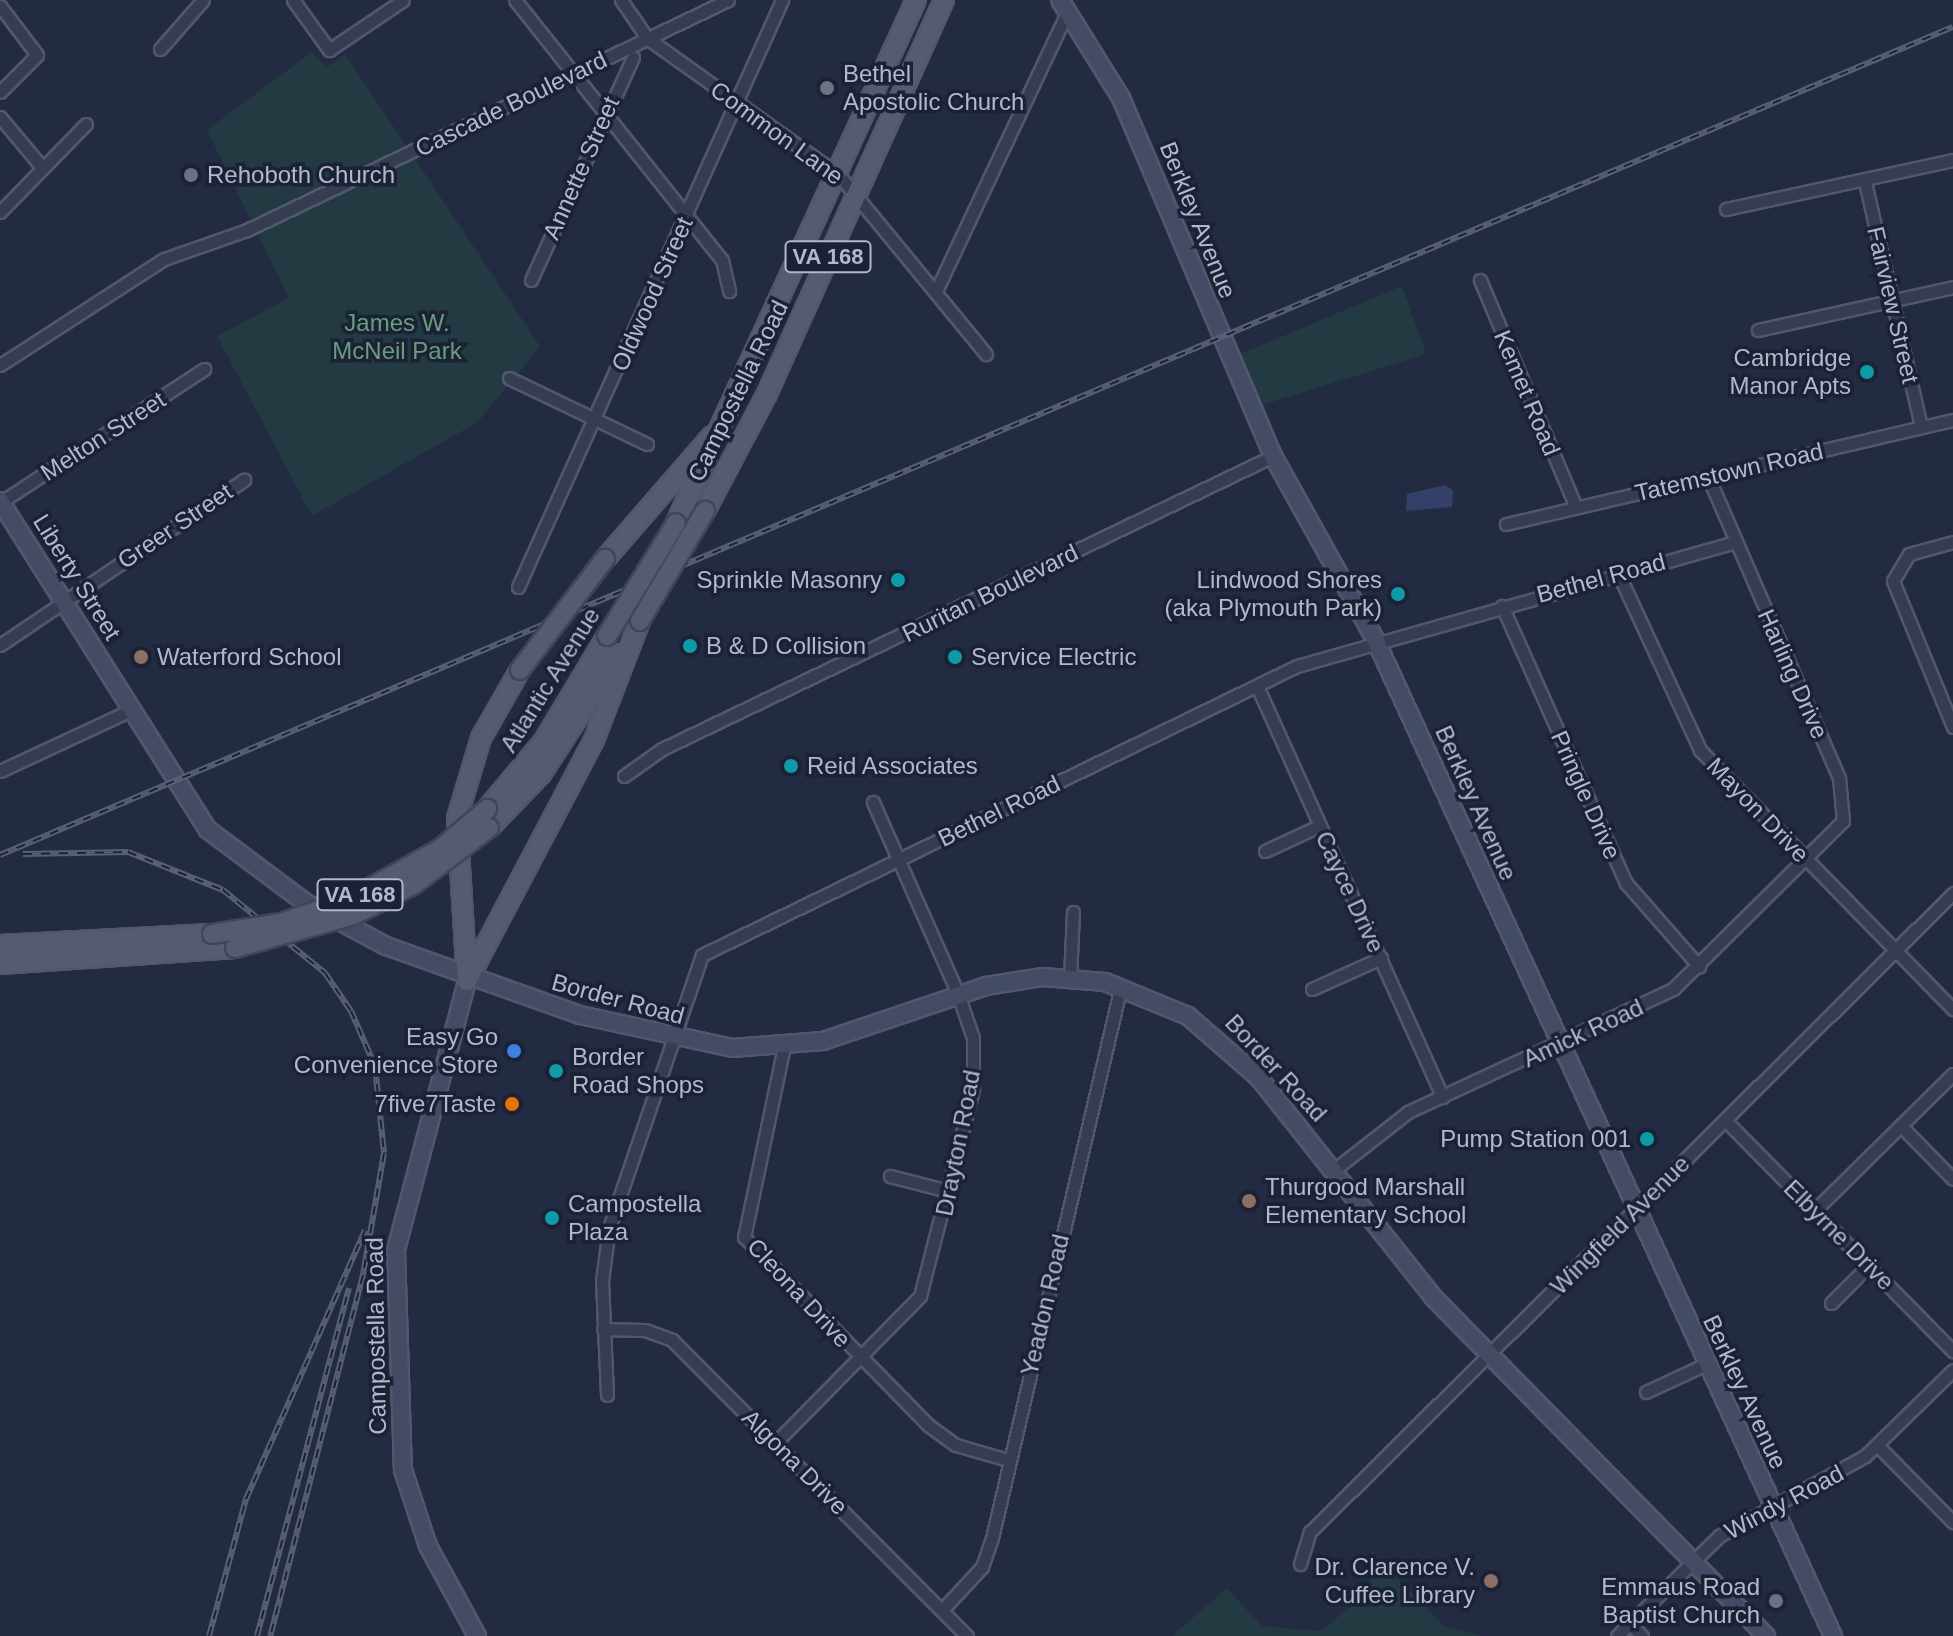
<!DOCTYPE html>
<style>
body{margin:0}
#map{position:relative;width:1953px;height:1636px;overflow:hidden;background:#222b41;font-family:Arial,sans-serif}
div>[style]{position:absolute}
.green>*{inset:0;background:#243a42}
.water>*{inset:0;background:#334067}
.roads{filter:drop-shadow(2px 0 #52586b) drop-shadow(-2px 0 #52586b) drop-shadow(0 2px #52586b) drop-shadow(0 -2px #52586b)}
.street>*{height:11px;margin:-5.5px;padding:0 5.5px;transform-origin:5.5px;border-radius:5.5px;background:#373d51}
.secondary>*{height:16px;margin:-8px;padding:0 8px;transform-origin:8px;border-radius:8px;background:#444b64}
.primary>*{height:18px;margin:-9px;padding:0 9px;transform-origin:9px;border-radius:9px;background:#555c71}
.rail>*{height:6px;margin-top:-3px;transform-origin:0;background:repeating-linear-gradient(90deg,#1c2236 0 9px,#586078 0 18px);box-sizing:border-box;border-block:2px solid #586078}
.bridges{filter:drop-shadow(2px 0 #40465a) drop-shadow(-2px 0 #40465a) drop-shadow(0 2px #40465a) drop-shadow(0 -2px #40465a)}
.primary-bridge>*{height:18px;margin:-9px;padding:0 9px;transform-origin:9px;border-radius:9px;background:#555c71}
.dots>*{width:22px;height:22px;translate:-50% -50%;box-sizing:border-box;border:4px solid #1c2236;border-radius:50%}
span{translate:-50% -50%;white-space:nowrap;text-align:center;line-height:1.15;-webkit-text-stroke:7px #1c2236;paint-order:stroke}
.shield-label span{padding:2px 6px;background:#1c2236;border:2px solid;border-radius:6px;-webkit-text-stroke-width:0}
.shield-label{font-size:22px;color:#b3b9cb;font-weight:700}
.poi-label{font-size:24px;color:#b3b9cb}
.left{translate:0 -50%;text-align:left}
.right{translate:-100% -50%;text-align:right}
.street-label{font-size:24px;color:#b3b9cb}
.park-label{font-size:24px;color:#689e7d}
</style>
<div id="map">
<div class="green">
<i style="clip-path:polygon(312px 52px,327px 67px,345px 54px,540px 346px,478px 422px,312px 516px,217px 336px,289px 298px,207px 130px)"></i>
<i style="clip-path:polygon(1402px 286px,1426px 354px,1262px 405px,1238px 355px)"></i>
<i style="clip-path:polygon(1371px 1550px,1444px 1626px,1481px 1636px,1172px 1636px,1227px 1588px,1262px 1626px,1321px 1631px,1369px 1591px)"></i>
</div>
<div class="water">
<i style="clip-path:polygon(1445px 485px,1453px 490px,1452px 507px,1406px 511px,1407px 494px)"></i>
</div>
<div class="roads">
<div class="street">
<i style="left:293px;top:0;width:62px;rotate:54.2deg"></i>
<i style="left:329px;top:50px;width:89px;rotate:-34deg"></i>
<i style="left:515px;top:0;width:332px;rotate:51.5deg"></i>
<i style="left:722px;top:260px;width:32px;rotate:77deg"></i>
<i style="left:621px;top:0;width:46px;rotate:55.6deg"></i>
<i style="left:647px;top:38px;width:234px;rotate:35.5deg"></i>
<i style="left:838px;top:174px;width:233px;rotate:50.6deg"></i>
<i style="left:0;top:6px;width:61px;rotate:52.9deg"></i>
<i style="left:37px;top:55px;width:52px;rotate:135deg"></i>
<i style="left:160px;top:49px;width:65px;rotate:-48.7deg"></i>
<i style="left:0;top:117px;width:64px;rotate:50.1deg"></i>
<i style="left:1865px;top:182px;width:251px;rotate:77.1deg"></i>
<i style="left:1726px;top:209px;width:232px;rotate:-12.2deg"></i>
<i style="left:0;top:212px;width:123px;rotate:-45.7deg"></i>
<i style="left:531px;top:280px;width:245px;rotate:-65.4deg"></i>
<i style="left:1480px;top:280px;width:244px;rotate:67.1deg"></i>
<i style="left:936px;top:291px;width:310px;rotate:-64.8deg"></i>
<i style="left:1758px;top:330px;width:200px;rotate:-12.4deg"></i>
<i style="left:0;top:365px;width:195px;rotate:-32.9deg"></i>
<i style="left:164px;top:259px;width:88px;rotate:-19.3deg"></i>
<i style="left:247px;top:230px;width:533px;rotate:-25.56deg"></i>
<i style="left:509px;top:378px;width:153px;rotate:25.6deg"></i>
<i style="left:1px;top:502px;width:243px;rotate:-33.2deg"></i>
<i style="left:1506px;top:524px;width:459px;rotate:-13.1deg"></i>
<i style="left:1953px;top:542px;width:46px;rotate:164.7deg"></i>
<i style="left:1909px;top:554px;width:31px;rotate:121deg"></i>
<i style="left:1893px;top:581px;width:158px;rotate:67.7deg"></i>
<i style="left:1618px;top:573px;width:195px;rotate:65.1deg"></i>
<i style="left:1700px;top:750px;width:362px;rotate:45.7deg"></i>
<i style="left:518px;top:587px;width:644px;rotate:-65.78deg"></i>
<i style="left:1502px;top:606px;width:303px;rotate:65.9deg"></i>
<i style="left:1626px;top:883px;width:111px;rotate:48.7deg"></i>
<i style="left:0;top:645px;width:295px;rotate:-34.1deg"></i>
<i style="left:1257px;top:686px;width:451px;rotate:65.7deg"></i>
<i style="left:0;top:771px;width:145px;rotate:-25deg"></i>
<i style="left:624px;top:776px;width:47px;rotate:-35.4deg"></i>
<i style="left:662px;top:749px;width:678px;rotate:-25.62deg"></i>
<i style="left:1265px;top:851px;width:60px;rotate:-24.8deg"></i>
<i style="left:1070px;top:978px;width:66px;rotate:-87.4deg"></i>
<i style="left:1312px;top:989px;width:76px;rotate:-24.2deg"></i>
<i style="left:784px;top:1046px;width:195px;rotate:101.8deg"></i>
<i style="left:744px;top:1237px;width:263px;rotate:45.6deg"></i>
<i style="left:928px;top:1425px;width:34px;rotate:36deg"></i>
<i style="left:956px;top:1445px;width:54px;rotate:16.1deg"></i>
<i style="left:1725px;top:1120px;width:325px;rotate:45.4deg"></i>
<i style="left:1901px;top:1126px;width:74px;rotate:45.5deg"></i>
<i style="left:1334px;top:1170px;width:94px;rotate:-38.1deg"></i>
<i style="left:1408px;top:1112px;width:292px;rotate:-24.9deg"></i>
<i style="left:1673px;top:989px;width:239px;rotate:-44.7deg"></i>
<i style="left:1843px;top:821px;width:43px;rotate:-95.3deg"></i>
<i style="left:1839px;top:778px;width:326px;rotate:-113.5deg"></i>
<i style="left:890px;top:1176px;width:60px;rotate:14.5deg"></i>
<i style="left:1815px;top:1210px;width:194px;rotate:-44.6deg"></i>
<i style="left:1831px;top:1303px;width:54px;rotate:-45deg"></i>
<i style="left:603px;top:1329px;width:42px;rotate:1.4deg"></i>
<i style="left:645px;top:1330px;width:29px;rotate:20deg"></i>
<i style="left:672px;top:1340px;width:418px;rotate:45.1deg"></i>
<i style="left:1646px;top:1392px;width:66px;rotate:-25deg"></i>
<i style="left:607px;top:1395px;width:114px;rotate:-92.5deg"></i>
<i style="left:602px;top:1281px;width:53px;rotate:-82.5deg"></i>
<i style="left:609px;top:1228px;width:288px;rotate:-71.2deg"></i>
<i style="left:702px;top:955px;width:661px;rotate:-25.91deg"></i>
<i style="left:1297px;top:666px;width:455px;rotate:-15.8deg"></i>
<i style="left:776px;top:1442px;width:205px;rotate:-45.4deg"></i>
<i style="left:920px;top:1296px;width:214px;rotate:-75.6deg"></i>
<i style="left:973px;top:1089px;width:51px;rotate:-90deg"></i>
<i style="left:973px;top:1038px;width:46px;rotate:-108.8deg"></i>
<i style="left:958px;top:994px;width:210px;rotate:-113.9deg"></i>
<i style="left:1878px;top:1446px;width:107px;rotate:45.4deg"></i>
<i style="left:1300px;top:1564px;width:34px;rotate:-73deg"></i>
<i style="left:1310px;top:1532px;width:907px;rotate:-44.82deg"></i>
<i style="left:942px;top:1610px;width:59px;rotate:-47.1deg"></i>
<i style="left:982px;top:1567px;width:31px;rotate:-71deg"></i>
<i style="left:992px;top:1538px;width:567px;rotate:-76.85deg"></i>
<i style="left:1630px;top:1624px;width:17px;rotate:45deg"></i>
<i style="left:1617px;top:1636px;width:143px;rotate:-44.4deg"></i>
<i style="left:1719px;top:1536px;width:166px;rotate:-28.7deg"></i>
<i style="left:1865px;top:1456px;width:123px;rotate:-44.3deg"></i>
</div>
<div class="secondary">
<i style="left:1060px;top:0;width:115px;rotate:58.1deg"></i>
<i style="left:1121px;top:98px;width:389px;rotate:67deg"></i>
<i style="left:1273px;top:456px;width:212px;rotate:60.9deg"></i>
<i style="left:1376px;top:641px;width:1095px;rotate:65.33deg"></i>
<i style="left:0;top:501px;width:388px;rotate:57.7deg"></i>
<i style="left:207px;top:829px;width:124px;rotate:36.8deg"></i>
<i style="left:306px;top:903px;width:91px;rotate:28.3deg"></i>
<i style="left:386px;top:946px;width:206px;rotate:19.6deg"></i>
<i style="left:580px;top:1015px;width:156px;rotate:12.2deg"></i>
<i style="left:732px;top:1048px;width:91px;rotate:-4.4deg"></i>
<i style="left:823px;top:1041px;width:172px;rotate:-18.6deg"></i>
<i style="left:986px;top:986px;width:58px;rotate:-9deg"></i>
<i style="left:1043px;top:977px;width:62px;rotate:4.6deg"></i>
<i style="left:1105px;top:982px;width:90px;rotate:22.3deg"></i>
<i style="left:1188px;top:1016px;width:94px;rotate:41.1deg"></i>
<i style="left:1259px;top:1078px;width:280px;rotate:51.5deg"></i>
<i style="left:1433px;top:1297px;width:475px;rotate:45.5deg"></i>
<i style="left:467px;top:981px;width:278px;rotate:104.8deg"></i>
<i style="left:396px;top:1250px;width:220px;rotate:88.2deg"></i>
<i style="left:403px;top:1470px;width:80px;rotate:71.8deg"></i>
<i style="left:428px;top:1546px;width:102px;rotate:61.4deg"></i>
</div>
<div class="primary">
<i style="left:705px;top:511px;width:130px;rotate:-62.1deg"></i>
<i style="left:766px;top:396px;width:434px;rotate:-65.8deg"></i>
<i style="left:676px;top:523px;width:575px;rotate:-65.35deg"></i>
<i style="left:605px;top:559px;width:163px;rotate:-49deg"></i>
<i style="left:487px;top:809px;width:89px;rotate:-50deg"></i>
<i style="left:544px;top:741px;width:122px;rotate:-59deg"></i>
<i style="left:489px;top:828px;width:75px;rotate:-46.1deg"></i>
<i style="left:541px;top:774px;width:143px;rotate:-57deg"></i>
<i style="left:0;top:945px;width:212px;rotate:-3deg"></i>
<i style="left:0;top:964px;width:236px;rotate:-3.9deg"></i>
<i style="left:467px;top:981px;width:272px;rotate:-62.2deg"></i>
<i style="left:594px;top:740px;width:128px;rotate:-68.9deg"></i>
<i style="left:467px;top:981px;width:163px;rotate:-93.5deg"></i>
<i style="left:457px;top:818px;width:84px;rotate:-73.3deg"></i>
<i style="left:481px;top:738px;width:78px;rotate:-60.2deg"></i>
</div>
</div>
<div class="rail">
<i style="left:23px;top:854px;width:105px;rotate:-1.1deg"></i>
<i style="left:128px;top:852px;width:102px;rotate:21.8deg"></i>
<i style="left:223px;top:890px;width:132px;rotate:39.1deg"></i>
<i style="left:325px;top:973px;width:46px;rotate:55.6deg"></i>
<i style="left:351px;top:1011px;width:60px;rotate:66.4deg"></i>
<i style="left:375px;top:1066px;width:87px;rotate:84.1deg"></i>
<i style="left:384px;top:1153px;width:124px;rotate:99.8deg"></i>
<i style="left:363px;top:1275px;width:373px;rotate:104.4deg"></i>
<i style="left:0;top:855px;width:2121px;rotate:-22.98deg"></i>
<i style="left:209px;top:1636px;width:142px;rotate:-74.9deg"></i>
<i style="left:246px;top:1499px;width:294px;rotate:-66.1deg"></i>
<i style="left:257px;top:1636px;width:360px;rotate:-75.2deg"></i>
</div>
<div class="bridges">
<div class="primary-bridge">
<i style="left:640px;top:621px;width:128px;rotate:-59.4deg"></i>
<i style="left:607px;top:636px;width:132px;rotate:-58.6deg"></i>
<i style="left:520px;top:670px;width:140px;rotate:-52.6deg"></i>
<i style="left:212px;top:934px;width:70px;rotate:-9.1deg"></i>
<i style="left:281px;top:923px;width:73px;rotate:-19.2deg"></i>
<i style="left:350px;top:899px;width:103px;rotate:-29.1deg"></i>
<i style="left:440px;top:849px;width:62px;rotate:-40.4deg"></i>
<i style="left:235px;top:948px;width:123px;rotate:-15.5deg"></i>
<i style="left:354px;top:915px;width:66px;rotate:-27deg"></i>
<i style="left:413px;top:885px;width:95px;rotate:-36.9deg"></i>
</div>
</div>
<div class="dots">
<i style="left:827px;top:88px;background:#6b7280"></i>
<i style="left:191px;top:175px;background:#6b7280"></i>
<i style="left:1867px;top:372px;background:#0f9aa8"></i>
<i style="left:898px;top:580px;background:#0f9aa8"></i>
<i style="left:1398px;top:594px;background:#0f9aa8"></i>
<i style="left:690px;top:646px;background:#0f9aa8"></i>
<i style="left:141px;top:657px;background:#8d6e63"></i>
<i style="left:955px;top:657px;background:#0f9aa8"></i>
<i style="left:791px;top:766px;background:#0f9aa8"></i>
<i style="left:514px;top:1051px;background:#3f7fe0"></i>
<i style="left:556px;top:1071px;background:#0f9aa8"></i>
<i style="left:512px;top:1104px;background:#e8710a"></i>
<i style="left:1647px;top:1139px;background:#0f9aa8"></i>
<i style="left:1249px;top:1201px;background:#8d6e63"></i>
<i style="left:552px;top:1218px;background:#0f9aa8"></i>
<i style="left:1491px;top:1581px;background:#8d6e63"></i>
<i style="left:1776px;top:1601px;background:#6b7280"></i>
</div>
<div class="shield-label">
<span style="left:828px;top:257px">VA 168</span>
<span style="left:360px;top:895px">VA 168</span>
</div>
<div class="poi-label">
<span class="left" style="left:843px;top:88px">Bethel<br>Apostolic Church</span>
<span class="left" style="left:207px;top:175px">Rehoboth Church</span>
<span class="right" style="left:1851px;top:372px">Cambridge<br>Manor Apts</span>
<span class="right" style="left:882px;top:580px">Sprinkle Masonry</span>
<span class="right" style="left:1382px;top:594px">Lindwood Shores<br>(aka Plymouth Park)</span>
<span class="left" style="left:706px;top:646px">B &amp; D Collision</span>
<span class="left" style="left:157px;top:657px">Waterford School</span>
<span class="left" style="left:971px;top:657px">Service Electric</span>
<span class="left" style="left:807px;top:766px">Reid Associates</span>
<span class="right" style="left:498px;top:1051px">Easy Go<br>Convenience Store</span>
<span class="left" style="left:572px;top:1071px">Border<br>Road Shops</span>
<span class="right" style="left:496px;top:1104px">7five7Taste</span>
<span class="right" style="left:1631px;top:1139px">Pump Station 001</span>
<span class="left" style="left:1265px;top:1201px">Thurgood Marshall<br>Elementary School</span>
<span class="left" style="left:568px;top:1218px">Campostella<br>Plaza</span>
<span class="right" style="left:1475px;top:1581px">Dr. Clarence V.<br>Cuffee Library</span>
<span class="right" style="left:1760px;top:1601px">Emmaus Road<br>Baptist Church</span>
</div>
<div class="street-label">
<span style="left:511px;top:104px;rotate:-26deg">Cascade Boulevard</span>
<span style="left:777px;top:133px;rotate:36deg">Common Lane</span>
<span style="left:581px;top:168px;rotate:-66deg">Annette Street</span>
<span style="left:1198px;top:220px;rotate:68deg">Berkley Avenue</span>
<span style="left:652px;top:294px;rotate:-66deg">Oldwood Street</span>
<span style="left:1893px;top:305px;rotate:77deg">Fairview Street</span>
<span style="left:738px;top:391px;rotate:-64deg">Campostella Road</span>
<span style="left:1527px;top:393px;rotate:67deg">Kemet Road</span>
<span style="left:103px;top:436px;rotate:-33deg">Melton Street</span>
<span style="left:1729px;top:472px;rotate:-13deg">Tatemstown Road</span>
<span style="left:175px;top:526px;rotate:-34deg">Greer Street</span>
<span style="left:77px;top:577px;rotate:58deg">Liberty Street</span>
<span style="left:1601px;top:578px;rotate:-15deg">Bethel Road</span>
<span style="left:990px;top:593px;rotate:-26deg">Ruritan Boulevard</span>
<span style="left:1793px;top:674px;rotate:66deg">Harling Drive</span>
<span style="left:550px;top:680px;rotate:-58deg">Atlantic Avenue</span>
<span style="left:1586px;top:795px;rotate:66deg">Pringle Drive</span>
<span style="left:1476px;top:803px;rotate:66deg">Berkley Avenue</span>
<span style="left:1758px;top:810px;rotate:46deg">Mayon Drive</span>
<span style="left:999px;top:811px;rotate:-26deg">Bethel Road</span>
<span style="left:1350px;top:892px;rotate:65deg">Cayce Drive</span>
<span style="left:618px;top:999px;rotate:15deg">Border Road</span>
<span style="left:1583px;top:1033px;rotate:-25deg">Amick Road</span>
<span style="left:1276px;top:1068px;rotate:47deg">Border Road</span>
<span style="left:958px;top:1143px;rotate:-79deg">Drayton Road</span>
<span style="left:1620px;top:1225px;rotate:-45deg">Wingfield Avenue</span>
<span style="left:1839px;top:1235px;rotate:45deg">Elbyrne Drive</span>
<span style="left:799px;top:1293px;rotate:47deg">Cleona Drive</span>
<span style="left:1045px;top:1305px;rotate:-77deg">Yeadon Road</span>
<span style="left:376px;top:1336px;rotate:-91deg">Campostella Road</span>
<span style="left:1745px;top:1392px;rotate:65deg">Berkley Avenue</span>
<span style="left:795px;top:1462px;rotate:45deg">Algona Drive</span>
<span style="left:1784px;top:1502px;rotate:-28deg">Windy Road</span>
</div>
<div class="park-label">
<span style="left:397px;top:337px">James W.<br>McNeil Park</span>
</div>
</div>
